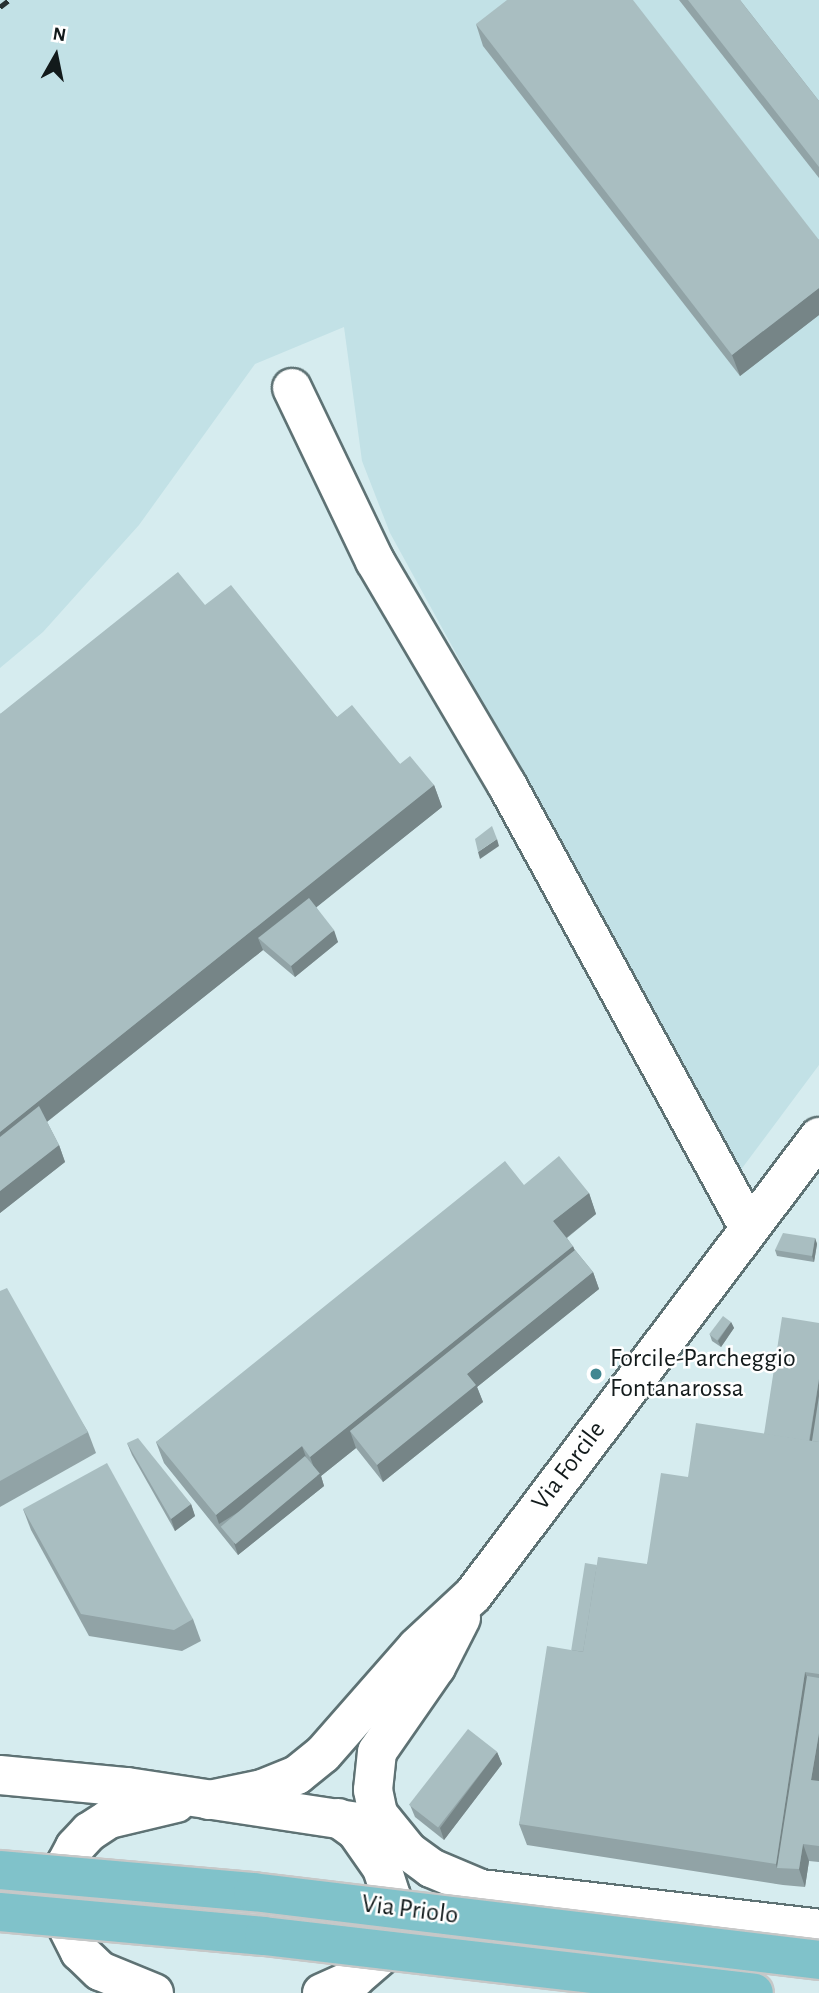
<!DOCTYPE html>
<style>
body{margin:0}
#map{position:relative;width:819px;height:1993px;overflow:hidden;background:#d6ecef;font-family:"Alegreya Sans",sans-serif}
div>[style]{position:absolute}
.built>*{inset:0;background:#c2e1e6}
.roads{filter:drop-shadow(2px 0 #5e7274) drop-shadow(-2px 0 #5e7274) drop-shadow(0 2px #5e7274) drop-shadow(0 -2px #5e7274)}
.street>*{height:38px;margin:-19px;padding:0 19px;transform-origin:19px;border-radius:19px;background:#fff}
.secondary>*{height:38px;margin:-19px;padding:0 19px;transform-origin:19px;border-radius:19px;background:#fff}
.rail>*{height:5px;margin-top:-2.5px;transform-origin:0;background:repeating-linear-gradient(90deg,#273132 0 10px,transparent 0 15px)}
.bridges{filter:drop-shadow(2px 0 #c6c8c8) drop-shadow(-2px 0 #c6c8c8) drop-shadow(0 2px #c6c8c8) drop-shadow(0 -2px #c6c8c8)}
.primary-bridge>*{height:38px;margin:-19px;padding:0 19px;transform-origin:19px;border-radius:19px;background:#80c2ca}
.wall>*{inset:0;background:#91a3a6}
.shaded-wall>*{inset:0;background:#768587}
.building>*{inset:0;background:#a9bec1;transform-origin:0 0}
.dots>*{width:19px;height:19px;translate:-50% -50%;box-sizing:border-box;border:4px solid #fff;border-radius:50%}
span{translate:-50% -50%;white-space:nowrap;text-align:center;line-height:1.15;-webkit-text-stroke:5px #fff;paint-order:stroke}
.poi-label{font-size:26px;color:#121a1b}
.left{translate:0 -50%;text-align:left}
.street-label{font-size:26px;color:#121a1b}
.north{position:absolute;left:21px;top:21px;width:70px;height:70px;-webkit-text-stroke:5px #fff;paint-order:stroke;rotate:9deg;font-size:19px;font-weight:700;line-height:28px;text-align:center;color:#121a1b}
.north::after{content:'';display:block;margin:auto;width:24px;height:32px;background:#121a1b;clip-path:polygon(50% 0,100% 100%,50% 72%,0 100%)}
</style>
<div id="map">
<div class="built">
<i style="clip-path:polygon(0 0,819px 0,819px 1065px,740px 1171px,390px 533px,362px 461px,344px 327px,255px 364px,139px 525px,43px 632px,0 668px)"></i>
</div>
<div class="roads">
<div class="street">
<i style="left:292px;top:388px;width:192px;rotate:64.4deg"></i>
<i style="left:375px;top:561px;width:260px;rotate:59.5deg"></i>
<i style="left:507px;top:785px;width:505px;rotate:61.35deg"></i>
</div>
<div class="secondary">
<i style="left:461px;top:1618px;width:55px;rotate:117deg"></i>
<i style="left:436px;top:1667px;width:103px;rotate:124.8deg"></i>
<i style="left:377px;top:1752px;width:38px;rotate:96deg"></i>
<i style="left:373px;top:1790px;width:25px;rotate:78deg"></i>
<i style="left:378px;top:1814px;width:48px;rotate:51deg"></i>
<i style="left:408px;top:1851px;width:29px;rotate:36deg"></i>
<i style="left:431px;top:1868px;width:54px;rotate:22.8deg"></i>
<i style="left:481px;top:1889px;width:340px;rotate:6.7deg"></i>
<i style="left:0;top:1775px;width:128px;rotate:5.4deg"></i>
<i style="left:127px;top:1787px;width:262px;rotate:8.6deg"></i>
<i style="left:209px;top:1800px;width:54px;rotate:-11.7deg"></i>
<i style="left:262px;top:1789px;width:38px;rotate:-22deg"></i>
<i style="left:297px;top:1775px;width:33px;rotate:-39deg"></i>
<i style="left:323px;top:1754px;width:142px;rotate:-48.7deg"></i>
<i style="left:417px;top:1647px;width:76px;rotate:-42.9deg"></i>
<i style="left:473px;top:1595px;width:574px;rotate:-52.93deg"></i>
<i style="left:154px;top:1993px;width:58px;rotate:-157.8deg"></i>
<i style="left:100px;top:1971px;width:28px;rotate:-136deg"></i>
<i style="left:80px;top:1952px;width:34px;rotate:-117deg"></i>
<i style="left:65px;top:1922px;width:27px;rotate:-100deg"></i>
<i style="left:60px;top:1895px;width:32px;rotate:-79deg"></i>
<i style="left:66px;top:1864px;width:19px;rotate:-62deg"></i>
<i style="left:75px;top:1847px;width:21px;rotate:-47deg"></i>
<i style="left:89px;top:1832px;width:24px;rotate:-33deg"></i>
<i style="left:109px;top:1819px;width:69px;rotate:-13.4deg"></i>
<i style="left:322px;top:1993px;width:36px;rotate:-24deg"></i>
<i style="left:355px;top:1978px;width:33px;rotate:-41deg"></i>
<i style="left:380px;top:1956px;width:31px;rotate:-69deg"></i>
<i style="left:391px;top:1927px;width:31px;rotate:-90deg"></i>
<i style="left:391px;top:1896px;width:29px;rotate:-108deg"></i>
<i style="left:382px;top:1868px;width:45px;rotate:-125.1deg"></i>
<i style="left:356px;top:1831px;width:22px;rotate:-144deg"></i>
</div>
</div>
<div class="rail">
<i style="left:0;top:7px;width:11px;rotate:-38deg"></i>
</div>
<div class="bridges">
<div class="primary-bridge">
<i style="left:0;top:1870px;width:254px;rotate:5deg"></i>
<i style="left:253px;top:1892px;width:570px;rotate:6.85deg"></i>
<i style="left:0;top:1912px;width:265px;rotate:5.2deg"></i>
<i style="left:264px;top:1936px;width:493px;rotate:6.6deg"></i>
</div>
</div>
<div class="wall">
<i style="clip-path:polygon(679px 0,740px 0,819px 101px,819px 178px)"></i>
<i style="clip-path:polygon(476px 24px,819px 240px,819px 315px,740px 376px,483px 46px)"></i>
<i style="clip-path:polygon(205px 605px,337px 717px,400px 764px,434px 785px,442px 807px,316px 907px,338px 942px,295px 977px,263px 950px,47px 1122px,59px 1145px,65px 1162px,0 1213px,0 714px)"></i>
<i style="clip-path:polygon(524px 1185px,589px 1193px,596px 1214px,567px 1238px,575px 1250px,593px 1272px,599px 1289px,477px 1387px,483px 1402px,383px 1482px,356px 1448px,321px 1476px,324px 1486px,238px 1555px,164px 1463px,156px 1442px)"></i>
<i style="clip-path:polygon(815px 1238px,817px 1244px,814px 1262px,777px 1256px,775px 1250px)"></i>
<i style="clip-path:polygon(0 1291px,88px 1432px,96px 1453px,0 1507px)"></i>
<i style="clip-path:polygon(731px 1322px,734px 1328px,721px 1347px,712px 1341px,710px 1335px)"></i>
<i style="clip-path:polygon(819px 1323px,819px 1862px,809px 1861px,805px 1887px,783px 1885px,527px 1845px,519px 1824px,572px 1650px,597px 1565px,647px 1564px,688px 1477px,764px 1434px)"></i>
<i style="clip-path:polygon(127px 1443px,191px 1504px,195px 1516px,175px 1531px,132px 1455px)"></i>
<i style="clip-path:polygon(23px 1509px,193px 1619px,201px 1641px,182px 1651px,89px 1636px,31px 1530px)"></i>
<i style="clip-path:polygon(497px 1752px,502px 1764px,444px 1840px,415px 1817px,410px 1805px)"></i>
</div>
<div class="shaded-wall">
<i style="clip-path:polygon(819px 288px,819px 315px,740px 376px,732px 355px)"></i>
<i style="clip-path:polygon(434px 785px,442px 807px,268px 946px,258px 938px,263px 950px,0 1159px,0 1132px)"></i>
<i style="clip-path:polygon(497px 839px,499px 846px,480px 859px,478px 852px)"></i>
<i style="clip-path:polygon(334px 930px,338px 942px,295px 977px,291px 966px)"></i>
<i style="clip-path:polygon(59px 1145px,65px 1162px,0 1213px,0 1191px)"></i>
<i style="clip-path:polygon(589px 1193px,596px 1214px,561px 1242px,553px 1221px)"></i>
<i style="clip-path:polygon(815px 1238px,817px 1244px,814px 1262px,812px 1256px)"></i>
<i style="clip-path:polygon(573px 1246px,581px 1267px,350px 1431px,356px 1448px,321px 1476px,324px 1486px,238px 1555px,234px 1543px,317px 1476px,310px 1457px)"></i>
<i style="clip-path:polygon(593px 1272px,599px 1289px,477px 1387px,483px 1402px,383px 1482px,377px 1465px,467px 1374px)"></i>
<i style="clip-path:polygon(731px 1322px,734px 1328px,721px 1347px,718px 1341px)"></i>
<i style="clip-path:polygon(819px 1379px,819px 1437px,809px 1445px)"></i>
<i style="clip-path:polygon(302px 1446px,310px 1468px,219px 1524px,216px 1515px)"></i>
<i style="clip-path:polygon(191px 1504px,195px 1516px,175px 1531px,171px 1519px)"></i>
<i style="clip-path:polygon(805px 1672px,813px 1693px,777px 1868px,776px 1864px)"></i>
<i style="clip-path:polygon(819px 1733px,819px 1789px,811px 1780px)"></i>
<i style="clip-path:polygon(497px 1752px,502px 1764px,444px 1840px,440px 1828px)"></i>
<i style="clip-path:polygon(803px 1844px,809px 1861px,805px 1887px,799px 1869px)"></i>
</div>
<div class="building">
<i style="clip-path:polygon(507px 0,633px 0,819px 240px,819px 288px,732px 355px,476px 24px)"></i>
<i style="clip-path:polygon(688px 0,740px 0,819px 101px,819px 167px)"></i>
<i style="clip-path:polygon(178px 572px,205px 605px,231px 585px,337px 717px,352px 705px,400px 764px,410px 756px,434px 785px,0 1132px,0 714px)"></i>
<i style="clip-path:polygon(492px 826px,497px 839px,478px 852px,475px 839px)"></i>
<i style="clip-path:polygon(309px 898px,334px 930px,291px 966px,258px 938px)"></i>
<i style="clip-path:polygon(39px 1106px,59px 1145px,0 1191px,0 1137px)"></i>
<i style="clip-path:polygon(559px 1156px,589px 1193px,553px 1221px,573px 1246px,310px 1457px,302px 1446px,216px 1515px,156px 1442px,505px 1161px,524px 1185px)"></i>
<i style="clip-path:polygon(783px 1233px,815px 1238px,812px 1256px,775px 1250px)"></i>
<i style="clip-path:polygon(575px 1250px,593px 1272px,467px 1374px,476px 1385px,377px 1465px,350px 1431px)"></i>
<i style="clip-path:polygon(7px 1288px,88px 1432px,0 1481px,0 1291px)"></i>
<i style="left:723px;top:1316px;width:10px;height:23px;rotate:37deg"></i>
<i style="clip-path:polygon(782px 1317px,819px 1323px,819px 1379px,809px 1441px,764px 1434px)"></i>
<i style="clip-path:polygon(819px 1396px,819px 1442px,812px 1441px)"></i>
<i style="clip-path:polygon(696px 1423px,819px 1442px,819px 1674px,805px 1672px,776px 1864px,519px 1824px,547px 1646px,583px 1652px,598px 1557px,647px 1564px,661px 1473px,688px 1477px)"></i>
<i style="clip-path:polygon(138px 1438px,191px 1504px,171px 1519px,127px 1443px)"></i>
<i style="left:305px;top:1456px;width:23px;height:110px;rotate:50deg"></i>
<i style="clip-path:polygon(107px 1463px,193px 1619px,174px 1630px,81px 1614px,23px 1509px)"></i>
<i style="left:585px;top:1563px;width:12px;height:88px;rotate:9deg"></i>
<i style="clip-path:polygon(807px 1676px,819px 1678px,819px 1733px,811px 1780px,819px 1781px,819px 1846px,803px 1844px,799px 1869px,777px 1868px)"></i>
<i style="left:468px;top:1729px;width:37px;height:96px;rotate:38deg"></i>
</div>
<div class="dots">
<i style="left:596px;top:1374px;background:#418791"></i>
</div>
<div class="poi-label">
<span class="left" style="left:610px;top:1374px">Forcile-Parcheggio<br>Fontanarossa</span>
</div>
<div class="street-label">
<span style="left:569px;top:1466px;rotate:-53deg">Via Forcile</span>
<span style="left:410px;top:1910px;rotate:7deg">Via Priolo</span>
</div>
<div class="north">N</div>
</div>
